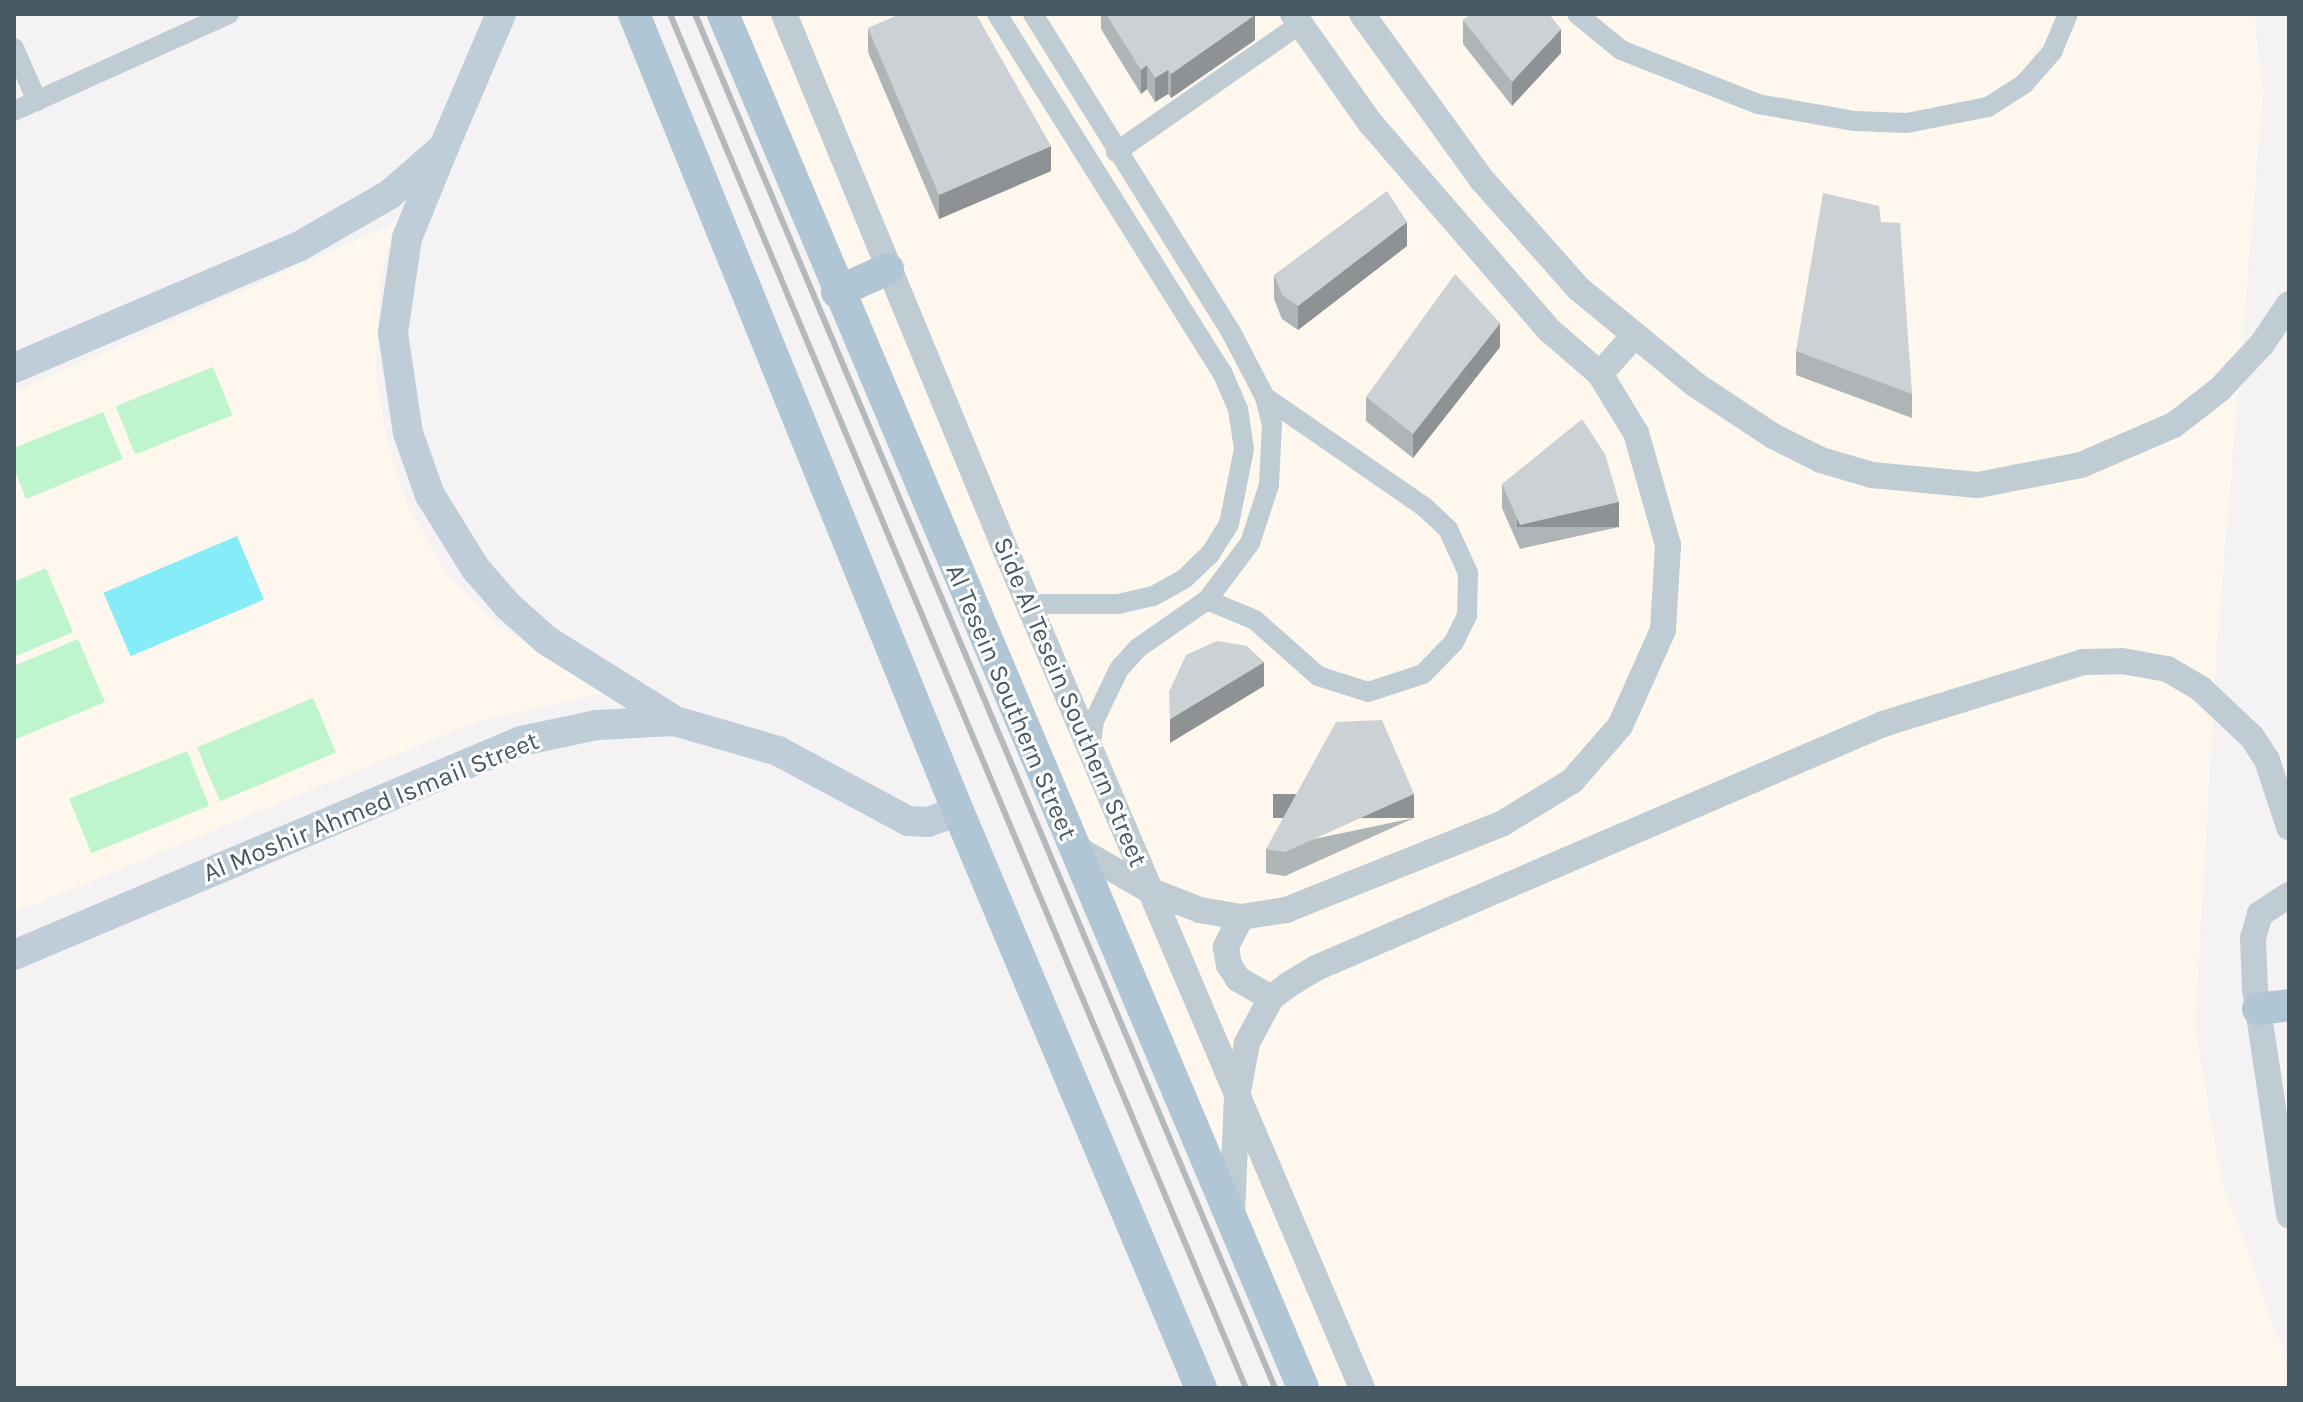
<!DOCTYPE html>
<style>
body{margin:0}
#map{position:relative;width:2303px;height:1402px;overflow:hidden;background:#f5f2f3;font-family:Karla,sans-serif}
div>[style]{position:absolute}
.commercial>*{inset:0;background:#fef7ed}
.green>*{inset:0;background:#bef5cd;transform-origin:0 0}
.water>*{inset:0;background:#86ecf7;transform-origin:0 0}
.minor>*{height:20px;margin:-10px;padding:0 10px;transform-origin:10px;border-radius:10px;background:#bfccd3}
.tertiary>*{height:26px;margin:-13px;padding:0 13px;transform-origin:13px;border-radius:13px;background:#bfccd3}
.secondary>*{height:30px;margin:-15px;padding:0 15px;transform-origin:15px;border-radius:15px;background:#becdd8}
.primary>*{height:32px;margin:-16px;padding:0 16px;transform-origin:16px;border-radius:16px;background:#b0c6d4}
.rail>*{height:6px;margin:-3px;padding:0 3px;transform-origin:3px;border-radius:3px;background:#b4b9bd}
.wall>*{inset:0;background:#afb4b7}
.shaded-wall>*{inset:0;background:#8e9295;transform-origin:0 0}
.building>*{inset:0;background:#cbd1d5}
span{translate:-50% -50%;white-space:nowrap;text-align:center;line-height:1.15;-webkit-text-stroke:6px #fff;paint-order:stroke}
.street-label{font-size:26px;color:#475963}
.frame{position:absolute;inset:0;border:16px solid #475963;pointer-events:none}
</style>
<div id="map">
<div class="commercial">
<i style="clip-path:polygon(740px 14px,2254px 14px,2263px 93px,2217px 648px,2195px 1028px,2221px 1177px,2289px 1369px,2289px 1388px,1317px 1388px)"></i>
<i style="clip-path:polygon(395px 223px,380px 278px,376px 372px,386px 437px,408px 506px,447px 574px,499px 625px,605px 693px,475px 722px,14px 913px,14px 392px)"></i>
</div>
<div class="green">
<i style="left:213px;top:367px;width:52px;height:105px;rotate:68deg"></i>
<i style="clip-path:polygon(103px 412px,123px 459px,26px 499px,14px 468px,14px 448px)"></i>
<i style="clip-path:polygon(46px 568px,73px 632px,14px 657px,14px 582px)"></i>
<i style="clip-path:polygon(78px 639px,105px 702px,14px 740px,14px 666px)"></i>
<i style="left:313px;top:698px;width:59px;height:126px;rotate:67deg"></i>
<i style="left:187px;top:751px;width:59px;height:127px;rotate:68deg"></i>
</div>
<div class="water">
<i style="left:237px;top:536px;width:69px;height:145px;rotate:67deg"></i>
</div>
<div class="minor">
<i style="left:997px;top:14px;width:423px;rotate:57.9deg"></i>
<i style="left:1222px;top:372px;width:40px;rotate:66.6deg"></i>
<i style="left:1238px;top:409px;width:40px;rotate:81.5deg"></i>
<i style="left:1244px;top:449px;width:76px;rotate:101.3deg"></i>
<i style="left:1229px;top:524px;width:36px;rotate:122deg"></i>
<i style="left:1210px;top:554px;width:36px;rotate:136deg"></i>
<i style="left:1184px;top:579px;width:35px;rotate:151deg"></i>
<i style="left:1153px;top:596px;width:36px;rotate:167deg"></i>
<i style="left:1118px;top:604px;width:90px;rotate:180deg"></i>
<i style="left:1033px;top:14px;width:377px;rotate:58.1deg"></i>
<i style="left:1232px;top:334px;width:71px;rotate:62.4deg"></i>
<i style="left:1265px;top:397px;width:29px;rotate:76deg"></i>
<i style="left:1272px;top:425px;width:60px;rotate:92.9deg"></i>
<i style="left:1269px;top:485px;width:61px;rotate:108.1deg"></i>
<i style="left:1250px;top:543px;width:71px;rotate:127deg"></i>
<i style="left:1207px;top:600px;width:84px;rotate:145.2deg"></i>
<i style="left:1138px;top:648px;width:28px;rotate:132deg"></i>
<i style="left:1119px;top:669px;width:58px;rotate:115.7deg"></i>
<i style="left:1094px;top:721px;width:29px;rotate:98deg"></i>
<i style="left:1577px;top:14px;width:57px;rotate:39.3deg"></i>
<i style="left:1621px;top:50px;width:147px;rotate:21.5deg"></i>
<i style="left:1758px;top:104px;width:97px;rotate:10deg"></i>
<i style="left:1854px;top:121px;width:53px;rotate:2.2deg"></i>
<i style="left:1907px;top:123px;width:83px;rotate:-11.2deg"></i>
<i style="left:1988px;top:107px;width:43px;rotate:-32.6deg"></i>
<i style="left:2024px;top:84px;width:43px;rotate:-48.8deg"></i>
<i style="left:2052px;top:52px;width:41px;rotate:-67.2deg"></i>
<i style="left:14px;top:48px;width:58px;rotate:66.5deg"></i>
<i style="left:14px;top:111px;width:236px;rotate:-24.3deg"></i>
<i style="left:1116px;top:152px;width:224px;rotate:-34.8deg"></i>
<i style="left:1207px;top:600px;width:52px;rotate:22.6deg"></i>
<i style="left:1255px;top:620px;width:84px;rotate:41.6deg"></i>
<i style="left:1318px;top:676px;width:52px;rotate:17.7deg"></i>
<i style="left:1368px;top:692px;width:58px;rotate:-18.1deg"></i>
<i style="left:1423px;top:674px;width:45px;rotate:-45.9deg"></i>
<i style="left:1454px;top:642px;width:30px;rotate:-64deg"></i>
<i style="left:1467px;top:615px;width:42px;rotate:-88.6deg"></i>
<i style="left:1468px;top:573px;width:48px;rotate:-114.4deg"></i>
<i style="left:1448px;top:529px;width:34px;rotate:-137deg"></i>
<i style="left:1423px;top:506px;width:192px;rotate:-145.4deg"></i>
</div>
<div class="tertiary">
<i style="left:784px;top:14px;width:581px;rotate:67.54deg"></i>
<i style="left:1006px;top:551px;width:910px;rotate:66.96deg"></i>
<i style="left:1362px;top:14px;width:206px;rotate:54.1deg"></i>
<i style="left:1483px;top:181px;width:144px;rotate:48.4deg"></i>
<i style="left:1579px;top:289px;width:151px;rotate:39.4deg"></i>
<i style="left:1696px;top:385px;width:92px;rotate:33.5deg"></i>
<i style="left:1773px;top:436px;width:54px;rotate:26.6deg"></i>
<i style="left:1821px;top:460px;width:53px;rotate:16.4deg"></i>
<i style="left:1872px;top:475px;width:106px;rotate:5.4deg"></i>
<i style="left:1978px;top:485px;width:105px;rotate:-11deg"></i>
<i style="left:2081px;top:465px;width:101px;rotate:-23.3deg"></i>
<i style="left:2174px;top:425px;width:58px;rotate:-38deg"></i>
<i style="left:2220px;top:389px;width:62px;rotate:-47deg"></i>
<i style="left:2262px;top:344px;width:48px;rotate:-56deg"></i>
<i style="left:1600px;top:374px;width:50px;rotate:-48.3deg"></i>
<i style="left:1071px;top:845px;width:90px;rotate:30deg"></i>
<i style="left:1149px;top:890px;width:55px;rotate:21.4deg"></i>
<i style="left:1200px;top:910px;width:42px;rotate:9.7deg"></i>
<i style="left:1241px;top:917px;width:46px;rotate:-8.8deg"></i>
<i style="left:1286px;top:910px;width:234px;rotate:-21.8deg"></i>
<i style="left:1503px;top:823px;width:81px;rotate:-31.3deg"></i>
<i style="left:1572px;top:781px;width:73px;rotate:-48.9deg"></i>
<i style="left:1620px;top:726px;width:105px;rotate:-65.9deg"></i>
<i style="left:1663px;top:630px;width:85px;rotate:-86.6deg"></i>
<i style="left:1668px;top:545px;width:116px;rotate:-105.9deg"></i>
<i style="left:1636px;top:433px;width:69px;rotate:-121.4deg"></i>
<i style="left:1600px;top:374px;width:67px;rotate:-139.2deg"></i>
<i style="left:1549px;top:330px;width:272px;rotate:-130.8deg"></i>
<i style="left:1371px;top:124px;width:135px;rotate:-125.3deg"></i>
<i style="left:2289px;top:895px;width:35px;rotate:147deg"></i>
<i style="left:2260px;top:914px;width:25px;rotate:106deg"></i>
<i style="left:2253px;top:938px;width:51px;rotate:87.8deg"></i>
<i style="left:2255px;top:989px;width:229px;rotate:81.4deg"></i>
<i style="left:1241px;top:917px;width:34px;rotate:117deg"></i>
<i style="left:1226px;top:947px;width:18px;rotate:81deg"></i>
<i style="left:1229px;top:965px;width:17px;rotate:57deg"></i>
<i style="left:1238px;top:979px;width:38px;rotate:30deg"></i>
<i style="left:1232px;top:1215px;width:118px;rotate:-87.6deg"></i>
<i style="left:1237px;top:1097px;width:55px;rotate:-79.5deg"></i>
<i style="left:1247px;top:1043px;width:51px;rotate:-61.9deg"></i>
<i style="left:1271px;top:998px;width:21px;rotate:-37deg"></i>
<i style="left:1288px;top:985px;width:33px;rotate:-31deg"></i>
<i style="left:1316px;top:968px;width:617px;rotate:-23.28deg"></i>
<i style="left:1883px;top:724px;width:209px;rotate:-17.2deg"></i>
<i style="left:2083px;top:662px;width:39px;rotate:-1deg"></i>
<i style="left:2122px;top:661px;width:46px;rotate:10.1deg"></i>
<i style="left:2167px;top:669px;width:39px;rotate:30deg"></i>
<i style="left:2201px;top:689px;width:70px;rotate:43.3deg"></i>
<i style="left:2252px;top:737px;width:27px;rotate:57deg"></i>
<i style="left:2267px;top:760px;width:71px;rotate:71.8deg"></i>
</div>
<div class="secondary">
<i style="left:444px;top:147px;width:98px;rotate:112.1deg"></i>
<i style="left:407px;top:238px;width:96px;rotate:98.4deg"></i>
<i style="left:393px;top:333px;width:101px;rotate:81.5deg"></i>
<i style="left:408px;top:433px;width:66px;rotate:70.5deg"></i>
<i style="left:430px;top:495px;width:86px;rotate:58.3deg"></i>
<i style="left:475px;top:568px;width:50px;rotate:49deg"></i>
<i style="left:508px;top:606px;width:51px;rotate:41.8deg"></i>
<i style="left:546px;top:640px;width:152px;rotate:32.1deg"></i>
<i style="left:14px;top:368px;width:309px;rotate:-23.1deg"></i>
<i style="left:298px;top:247px;width:106px;rotate:-29.9deg"></i>
<i style="left:390px;top:194px;width:72px;rotate:-41deg"></i>
<i style="left:444px;top:147px;width:145px;rotate:-66.8deg"></i>
<i style="left:14px;top:955px;width:550px;rotate:-22.88deg"></i>
<i style="left:521px;top:741px;width:78px;rotate:-11.9deg"></i>
<i style="left:597px;top:725px;width:78px;rotate:-2.9deg"></i>
<i style="left:675px;top:721px;width:107px;rotate:16.2deg"></i>
<i style="left:778px;top:751px;width:148px;rotate:28.3deg"></i>
<i style="left:908px;top:821px;width:20px;rotate:3deg"></i>
<i style="left:928px;top:822px;width:32px;rotate:-20deg"></i>
</div>
<div class="primary">
<i style="left:634px;top:14px;width:860px;rotate:67.88deg"></i>
<i style="left:958px;top:811px;width:626px;rotate:67.16deg"></i>
<i style="left:723px;top:14px;width:1491px;rotate:67.11deg"></i>
<i style="left:837px;top:292px;width:56px;rotate:-24.3deg"></i>
<i style="left:2258px;top:1009px;width:31px;rotate:-7deg"></i>
</div>
<div class="rail">
<i style="left:670px;top:14px;width:1490px;rotate:67.26deg"></i>
<i style="left:695px;top:14px;width:1491px;rotate:67.11deg"></i>
</div>
<div class="wall">
<i style="clip-path:polygon(1099px 14px,1254px 14px,1255px 40px,1171px 98px,1168px 94px,1155px 102px,1147px 89px,1141px 94px,1101px 29px,1101px 16px)"></i>
<i style="clip-path:polygon(1463px 20px,1561px 53px,1512px 106px,1463px 44px)"></i>
<i style="clip-path:polygon(868px 28px,1051px 171px,939px 219px,868px 52px)"></i>
<i style="clip-path:polygon(1881px 222px,1912px 394px,1912px 418px,1796px 375px,1796px 351px)"></i>
<i style="clip-path:polygon(1407px 246px,1298px 330px,1282px 319px,1274px 299px,1274px 275px)"></i>
<i style="clip-path:polygon(1500px 347px,1413px 458px,1366px 421px,1366px 397px)"></i>
<i style="clip-path:polygon(1502px 484px,1619px 527px,1520px 549px,1502px 508px)"></i>
<i style="clip-path:polygon(1414px 818px,1285px 876px,1266px 873px,1266px 849px)"></i>
</div>
<div class="shaded-wall">
<i style="clip-path:polygon(1255px 15px,1255px 40px,1171px 98px,1171px 74px)"></i>
<i style="clip-path:polygon(1561px 29px,1561px 53px,1512px 106px,1512px 82px)"></i>
<i style="clip-path:polygon(1147px 65px,1147px 89px,1141px 94px,1141px 70px)"></i>
<i style="clip-path:polygon(1168px 70px,1168px 94px,1155px 102px,1155px 78px)"></i>
<i style="clip-path:polygon(1051px 146px,1051px 171px,939px 219px,939px 195px)"></i>
<i style="clip-path:polygon(1407px 222px,1407px 246px,1298px 330px,1298px 306px)"></i>
<i style="clip-path:polygon(1500px 323px,1500px 347px,1413px 458px,1413px 434px)"></i>
<i style="left:1619px;top:502px;width:25px;height:102px;rotate:90deg"></i>
<i style="clip-path:polygon(1264px 662px,1264px 686px,1170px 743px,1170px 719px)"></i>
<i style="left:1414px;top:794px;width:24px;height:141px;rotate:90deg"></i>
</div>
<div class="building">
<i style="clip-path:polygon(900px 14px,976px 14px,1051px 146px,939px 195px,868px 28px)"></i>
<i style="clip-path:polygon(1106px 14px,1254px 14px,1255px 15px,1171px 74px,1168px 70px,1155px 78px,1147px 65px,1141px 70px)"></i>
<i style="clip-path:polygon(1471px 14px,1549px 14px,1561px 29px,1512px 82px,1463px 20px)"></i>
<i style="clip-path:polygon(1387px 191px,1407px 222px,1298px 306px,1282px 295px,1274px 275px)"></i>
<i style="clip-path:polygon(1823px 193px,1879px 206px,1881px 222px,1900px 223px,1912px 394px,1796px 351px)"></i>
<i style="clip-path:polygon(1455px 274px,1500px 323px,1413px 434px,1366px 397px)"></i>
<i style="clip-path:polygon(1582px 419px,1605px 454px,1619px 502px,1520px 525px,1502px 484px)"></i>
<i style="clip-path:polygon(1217px 641px,1247px 646px,1264px 662px,1170px 719px,1169px 692px,1186px 655px)"></i>
<i style="clip-path:polygon(1382px 720px,1414px 794px,1285px 852px,1266px 849px,1336px 722px)"></i>
</div>
<div class="street-label">
<span style="left:1011px;top:702px;rotate:67deg">Al Tesein Southern Street</span>
<span style="left:1070px;top:702px;rotate:67deg">Side Al Tesein Southern Street</span>
<span style="left:371px;top:807px;rotate:-22deg">Al Moshir Ahmed Ismail Street</span>
</div>
<div class="frame"></div>
</div>
